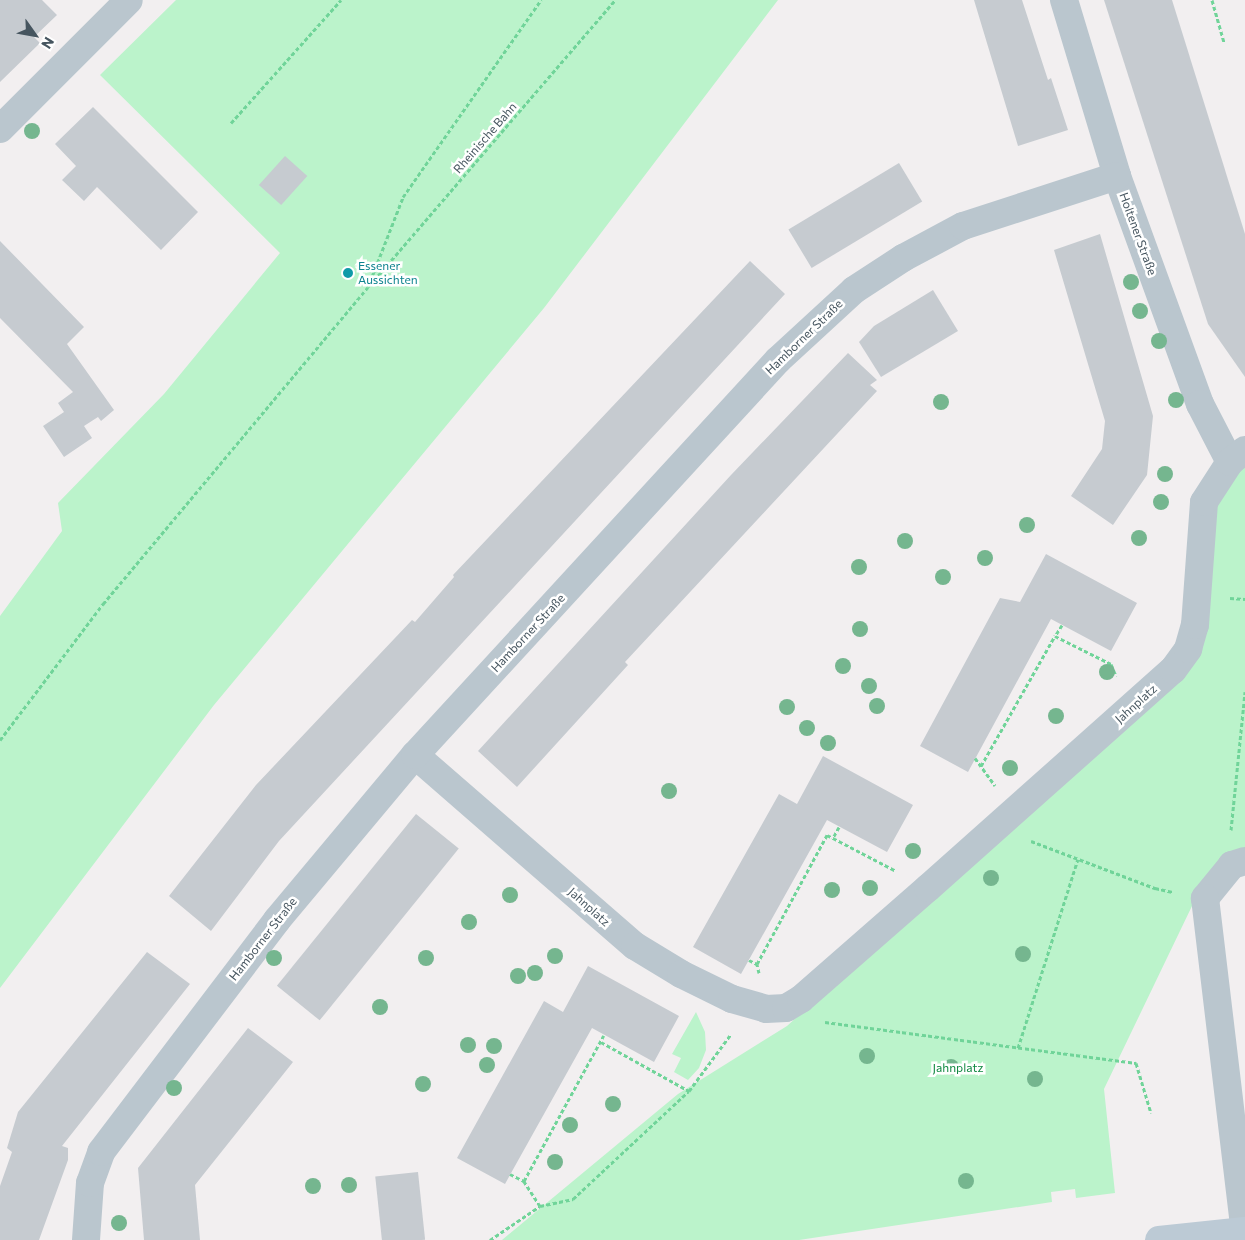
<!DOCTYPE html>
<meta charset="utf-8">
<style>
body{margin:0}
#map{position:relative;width:1245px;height:1240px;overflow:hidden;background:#f2eff0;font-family:Commissioner,sans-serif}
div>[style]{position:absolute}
.green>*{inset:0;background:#bbf3cb}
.building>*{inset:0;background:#c6cbd0;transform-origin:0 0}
.path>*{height:3px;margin-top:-1.5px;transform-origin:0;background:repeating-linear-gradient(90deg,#70d499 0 4px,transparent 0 6.5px)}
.minor>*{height:28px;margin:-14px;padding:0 14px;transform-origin:14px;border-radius:14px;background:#bac6ce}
.secondary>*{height:28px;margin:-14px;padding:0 14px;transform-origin:14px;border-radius:14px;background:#bccad5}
.trees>*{width:16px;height:16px;margin:-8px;border-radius:50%;background:#75b68f}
.dots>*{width:14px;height:14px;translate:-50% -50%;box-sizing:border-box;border:2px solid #fff;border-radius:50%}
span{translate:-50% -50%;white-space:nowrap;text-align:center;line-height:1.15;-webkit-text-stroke:5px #fff;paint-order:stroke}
.street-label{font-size:12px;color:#46555f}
.culture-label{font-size:12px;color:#0d838f}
.left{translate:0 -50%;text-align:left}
.park-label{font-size:12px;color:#0f8840}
.north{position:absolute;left:10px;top:10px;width:50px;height:50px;-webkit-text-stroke:4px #fff;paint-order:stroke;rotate:122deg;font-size:14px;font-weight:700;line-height:20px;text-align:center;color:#46555f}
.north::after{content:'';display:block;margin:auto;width:18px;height:22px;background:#46555f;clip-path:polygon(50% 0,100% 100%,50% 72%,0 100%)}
</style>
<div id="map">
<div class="green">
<i style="clip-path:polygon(176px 0,778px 0,544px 308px,214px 705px,0 988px,0 616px,62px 531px,58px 503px,164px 394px,280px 253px,100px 75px)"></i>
<i style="clip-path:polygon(1245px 458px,1245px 853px,1192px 906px,1104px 1089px,1115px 1193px,1076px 1198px,1075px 1189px,1051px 1192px,1052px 1202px,799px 1240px,502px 1240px,678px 1094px,787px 1026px,1167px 682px,1211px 502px)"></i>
<i style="clip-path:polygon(696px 1012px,705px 1032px,706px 1050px,699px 1068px,688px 1080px,674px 1072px,681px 1058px,672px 1054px)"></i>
</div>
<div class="building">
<i style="clip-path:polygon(0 0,42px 0,57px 15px,34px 37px,40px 43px,0 82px)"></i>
<i style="clip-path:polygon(974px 0,1022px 0,1048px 80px,1051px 78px,1068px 130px,1018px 146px)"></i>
<i style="clip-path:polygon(1104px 0,1172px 0,1245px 234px,1245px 377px,1208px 324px)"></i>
<i style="clip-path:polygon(93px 107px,198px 212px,161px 250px,97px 187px,84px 201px,62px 180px,76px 166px,55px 144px)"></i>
<i style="left:285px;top:156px;width:30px;height:39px;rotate:42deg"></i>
<i style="left:899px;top:163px;width:45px;height:129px;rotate:59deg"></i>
<i style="clip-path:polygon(1100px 234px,1153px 416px,1147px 475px,1113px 525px,1071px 496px,1102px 449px,1105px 421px,1054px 250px)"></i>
<i style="clip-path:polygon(0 241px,84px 327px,67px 344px,114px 410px,101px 421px,98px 417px,84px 426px,92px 438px,64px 457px,43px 426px,64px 412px,58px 403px,73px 392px,0 318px)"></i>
<i style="clip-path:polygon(750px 261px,785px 294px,279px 841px,211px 931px,169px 896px,256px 785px,412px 620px,415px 622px,454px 577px,453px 575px)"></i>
<i style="clip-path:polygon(933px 290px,958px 331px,881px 377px,859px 342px,874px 326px)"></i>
<i style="clip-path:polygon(848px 353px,877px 380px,870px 385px,877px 391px,625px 662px,628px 665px,517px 787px,478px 751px,731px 475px)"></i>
<i style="clip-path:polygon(1046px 554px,1137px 603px,1111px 651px,1051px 619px,968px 772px,920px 746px,1000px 598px,1020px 602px)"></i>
<i style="clip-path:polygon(823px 756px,913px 805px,887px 852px,827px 820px,741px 974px,693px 947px,779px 794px,797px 804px)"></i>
<i style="left:416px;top:814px;width:55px;height:221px;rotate:39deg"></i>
<i style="clip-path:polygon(147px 952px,190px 984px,62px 1146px,68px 1148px,68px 1160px,39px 1240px,0 1240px,0 1186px,12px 1152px,7px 1148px,18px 1112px)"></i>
<i style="clip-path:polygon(588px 966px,679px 1016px,654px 1062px,592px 1028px,505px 1184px,457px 1158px,544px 1001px,563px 1012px)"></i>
<i style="clip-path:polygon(248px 1028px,293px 1062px,195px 1185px,200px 1240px,144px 1240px,138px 1168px)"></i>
<i style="left:418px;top:1172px;width:68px;height:43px;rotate:84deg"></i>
</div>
<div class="path">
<i style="left:1212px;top:0;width:44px;rotate:74.1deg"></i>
<i style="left:231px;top:123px;width:165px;rotate:-48.2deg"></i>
<i style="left:370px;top:285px;width:376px;rotate:-49.3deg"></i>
<i style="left:1230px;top:598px;width:15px;rotate:4deg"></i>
<i style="left:1062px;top:625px;width:13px;rotate:122deg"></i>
<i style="left:1055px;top:636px;width:63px;rotate:26.6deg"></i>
<i style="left:1111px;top:664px;width:13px;rotate:67deg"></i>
<i style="left:0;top:740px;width:171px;rotate:-52.9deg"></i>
<i style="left:103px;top:604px;width:413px;rotate:-50.1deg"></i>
<i style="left:368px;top:287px;width:97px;rotate:-68.7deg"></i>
<i style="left:403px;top:197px;width:241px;rotate:-55deg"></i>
<i style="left:975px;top:758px;width:34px;rotate:54deg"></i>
<i style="left:981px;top:766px;width:150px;rotate:-60.4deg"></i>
<i style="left:839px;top:827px;width:13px;rotate:119deg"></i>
<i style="left:833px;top:838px;width:71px;rotate:27.6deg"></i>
<i style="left:1231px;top:830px;width:139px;rotate:-84.2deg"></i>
<i style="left:1031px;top:841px;width:133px;rotate:20.8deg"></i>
<i style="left:1155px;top:888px;width:18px;rotate:13deg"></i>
<i style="left:749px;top:960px;width:9px;rotate:27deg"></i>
<i style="left:759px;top:973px;width:9px;rotate:-103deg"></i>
<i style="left:757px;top:964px;width:147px;rotate:-61.5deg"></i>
<i style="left:827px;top:835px;width:7px;rotate:27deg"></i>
<i style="left:825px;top:1022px;width:314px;rotate:7.5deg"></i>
<i style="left:1136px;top:1063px;width:52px;rotate:73.3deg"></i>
<i style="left:601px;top:1042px;width:101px;rotate:29.1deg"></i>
<i style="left:1018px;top:1048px;width:198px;rotate:-72.4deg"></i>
<i style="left:510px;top:1174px;width:16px;rotate:27deg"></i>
<i style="left:540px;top:1206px;width:30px;rotate:-123deg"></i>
<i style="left:524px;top:1181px;width:166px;rotate:-61.3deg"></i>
<i style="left:490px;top:1240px;width:60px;rotate:-34.2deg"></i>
<i style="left:540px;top:1206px;width:34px;rotate:-12deg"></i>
<i style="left:573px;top:1199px;width:158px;rotate:-43deg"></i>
<i style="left:689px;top:1091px;width:71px;rotate:-53.6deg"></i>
</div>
<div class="minor">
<i style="left:1064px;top:0;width:184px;rotate:73.2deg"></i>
<i style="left:1117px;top:176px;width:243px;rotate:70deg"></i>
<i style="left:1200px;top:404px;width:65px;rotate:62.7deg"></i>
<i style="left:0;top:129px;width:182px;rotate:-45deg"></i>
<i style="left:415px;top:755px;width:291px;rotate:41deg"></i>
<i style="left:635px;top:946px;width:54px;rotate:31.3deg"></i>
<i style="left:681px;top:974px;width:57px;rotate:26.1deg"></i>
<i style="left:732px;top:999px;width:35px;rotate:16deg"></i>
<i style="left:766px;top:1009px;width:20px;rotate:-3deg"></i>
<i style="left:786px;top:1008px;width:17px;rotate:-31deg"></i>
<i style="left:801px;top:999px;width:169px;rotate:-41.2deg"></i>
<i style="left:928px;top:888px;width:328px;rotate:-41.7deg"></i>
<i style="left:1173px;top:670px;width:26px;rotate:-54deg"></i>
<i style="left:1188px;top:649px;width:25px;rotate:-74deg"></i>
<i style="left:1195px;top:625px;width:123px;rotate:-85.8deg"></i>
<i style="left:1204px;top:502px;width:48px;rotate:-57deg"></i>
<i style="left:1230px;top:462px;width:19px;rotate:-39deg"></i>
<i style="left:1245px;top:861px;width:14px;rotate:163deg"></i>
<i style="left:1232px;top:865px;width:43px;rotate:129.3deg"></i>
<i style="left:1205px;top:898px;width:335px;rotate:83.2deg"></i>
<i style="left:86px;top:1240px;width:57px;rotate:-86deg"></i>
<i style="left:90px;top:1183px;width:33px;rotate:-70deg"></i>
<i style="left:101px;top:1152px;width:291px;rotate:-52.8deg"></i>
<i style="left:277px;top:920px;width:215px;rotate:-50.1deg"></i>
<i style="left:415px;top:755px;width:536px;rotate:-47.42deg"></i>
<i style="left:778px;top:360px;width:103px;rotate:-42.6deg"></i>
<i style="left:854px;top:290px;width:59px;rotate:-33.1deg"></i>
<i style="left:903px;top:258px;width:68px;rotate:-28.1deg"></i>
<i style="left:963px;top:226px;width:162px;rotate:-18deg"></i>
</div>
<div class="secondary">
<i style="left:1159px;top:1240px;width:86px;rotate:-6deg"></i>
</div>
<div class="trees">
<i style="left:32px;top:131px"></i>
<i style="left:1131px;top:282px"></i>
<i style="left:1140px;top:311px"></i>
<i style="left:1159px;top:341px"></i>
<i style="left:1176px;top:400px"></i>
<i style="left:941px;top:402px"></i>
<i style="left:1165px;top:474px"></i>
<i style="left:1161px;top:502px"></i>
<i style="left:1027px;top:525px"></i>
<i style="left:1139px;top:538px"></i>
<i style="left:905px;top:541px"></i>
<i style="left:985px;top:558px"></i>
<i style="left:859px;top:567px"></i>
<i style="left:943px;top:577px"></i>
<i style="left:860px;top:629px"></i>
<i style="left:843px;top:666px"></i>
<i style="left:1107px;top:672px"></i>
<i style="left:869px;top:686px"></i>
<i style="left:877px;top:706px"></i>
<i style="left:787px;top:707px"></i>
<i style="left:1056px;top:716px"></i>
<i style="left:807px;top:728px"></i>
<i style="left:828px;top:743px"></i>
<i style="left:1010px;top:768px"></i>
<i style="left:669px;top:791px"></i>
<i style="left:913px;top:851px"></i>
<i style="left:991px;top:878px"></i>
<i style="left:870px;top:888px"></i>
<i style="left:832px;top:890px"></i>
<i style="left:510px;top:895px"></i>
<i style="left:469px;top:922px"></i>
<i style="left:1023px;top:954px"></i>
<i style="left:555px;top:956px"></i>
<i style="left:274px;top:958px"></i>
<i style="left:426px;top:958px"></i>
<i style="left:535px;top:973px"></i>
<i style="left:518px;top:976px"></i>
<i style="left:380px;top:1007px"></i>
<i style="left:468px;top:1045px"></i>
<i style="left:494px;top:1046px"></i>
<i style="left:867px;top:1056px"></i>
<i style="left:487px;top:1065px"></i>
<i style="left:951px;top:1067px"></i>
<i style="left:1035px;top:1079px"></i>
<i style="left:423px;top:1084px"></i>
<i style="left:174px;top:1088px"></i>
<i style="left:613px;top:1104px"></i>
<i style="left:570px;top:1125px"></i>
<i style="left:555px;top:1162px"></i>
<i style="left:966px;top:1181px"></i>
<i style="left:349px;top:1185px"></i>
<i style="left:313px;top:1186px"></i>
<i style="left:119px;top:1223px"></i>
</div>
<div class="dots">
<i style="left:348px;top:273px;background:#0f9aa8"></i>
</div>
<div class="street-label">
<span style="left:485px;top:138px;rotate:-49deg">Rheinische Bahn</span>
<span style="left:1138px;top:234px;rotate:70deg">Holtener Straße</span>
<span style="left:804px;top:337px;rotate:-44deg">Hamborner Straße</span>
<span style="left:528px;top:633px;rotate:-47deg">Hamborner Straße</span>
<span style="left:1136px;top:704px;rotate:-42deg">Jahnplatz</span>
<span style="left:589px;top:907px;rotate:42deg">Jahnplatz</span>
<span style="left:263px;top:939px;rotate:-52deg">Hamborner Straße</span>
</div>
<div class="culture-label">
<span class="left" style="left:358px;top:273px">Essener<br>Aussichten</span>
</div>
<div class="park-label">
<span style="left:958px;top:1068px">Jahnplatz</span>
</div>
<div class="north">N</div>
</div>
